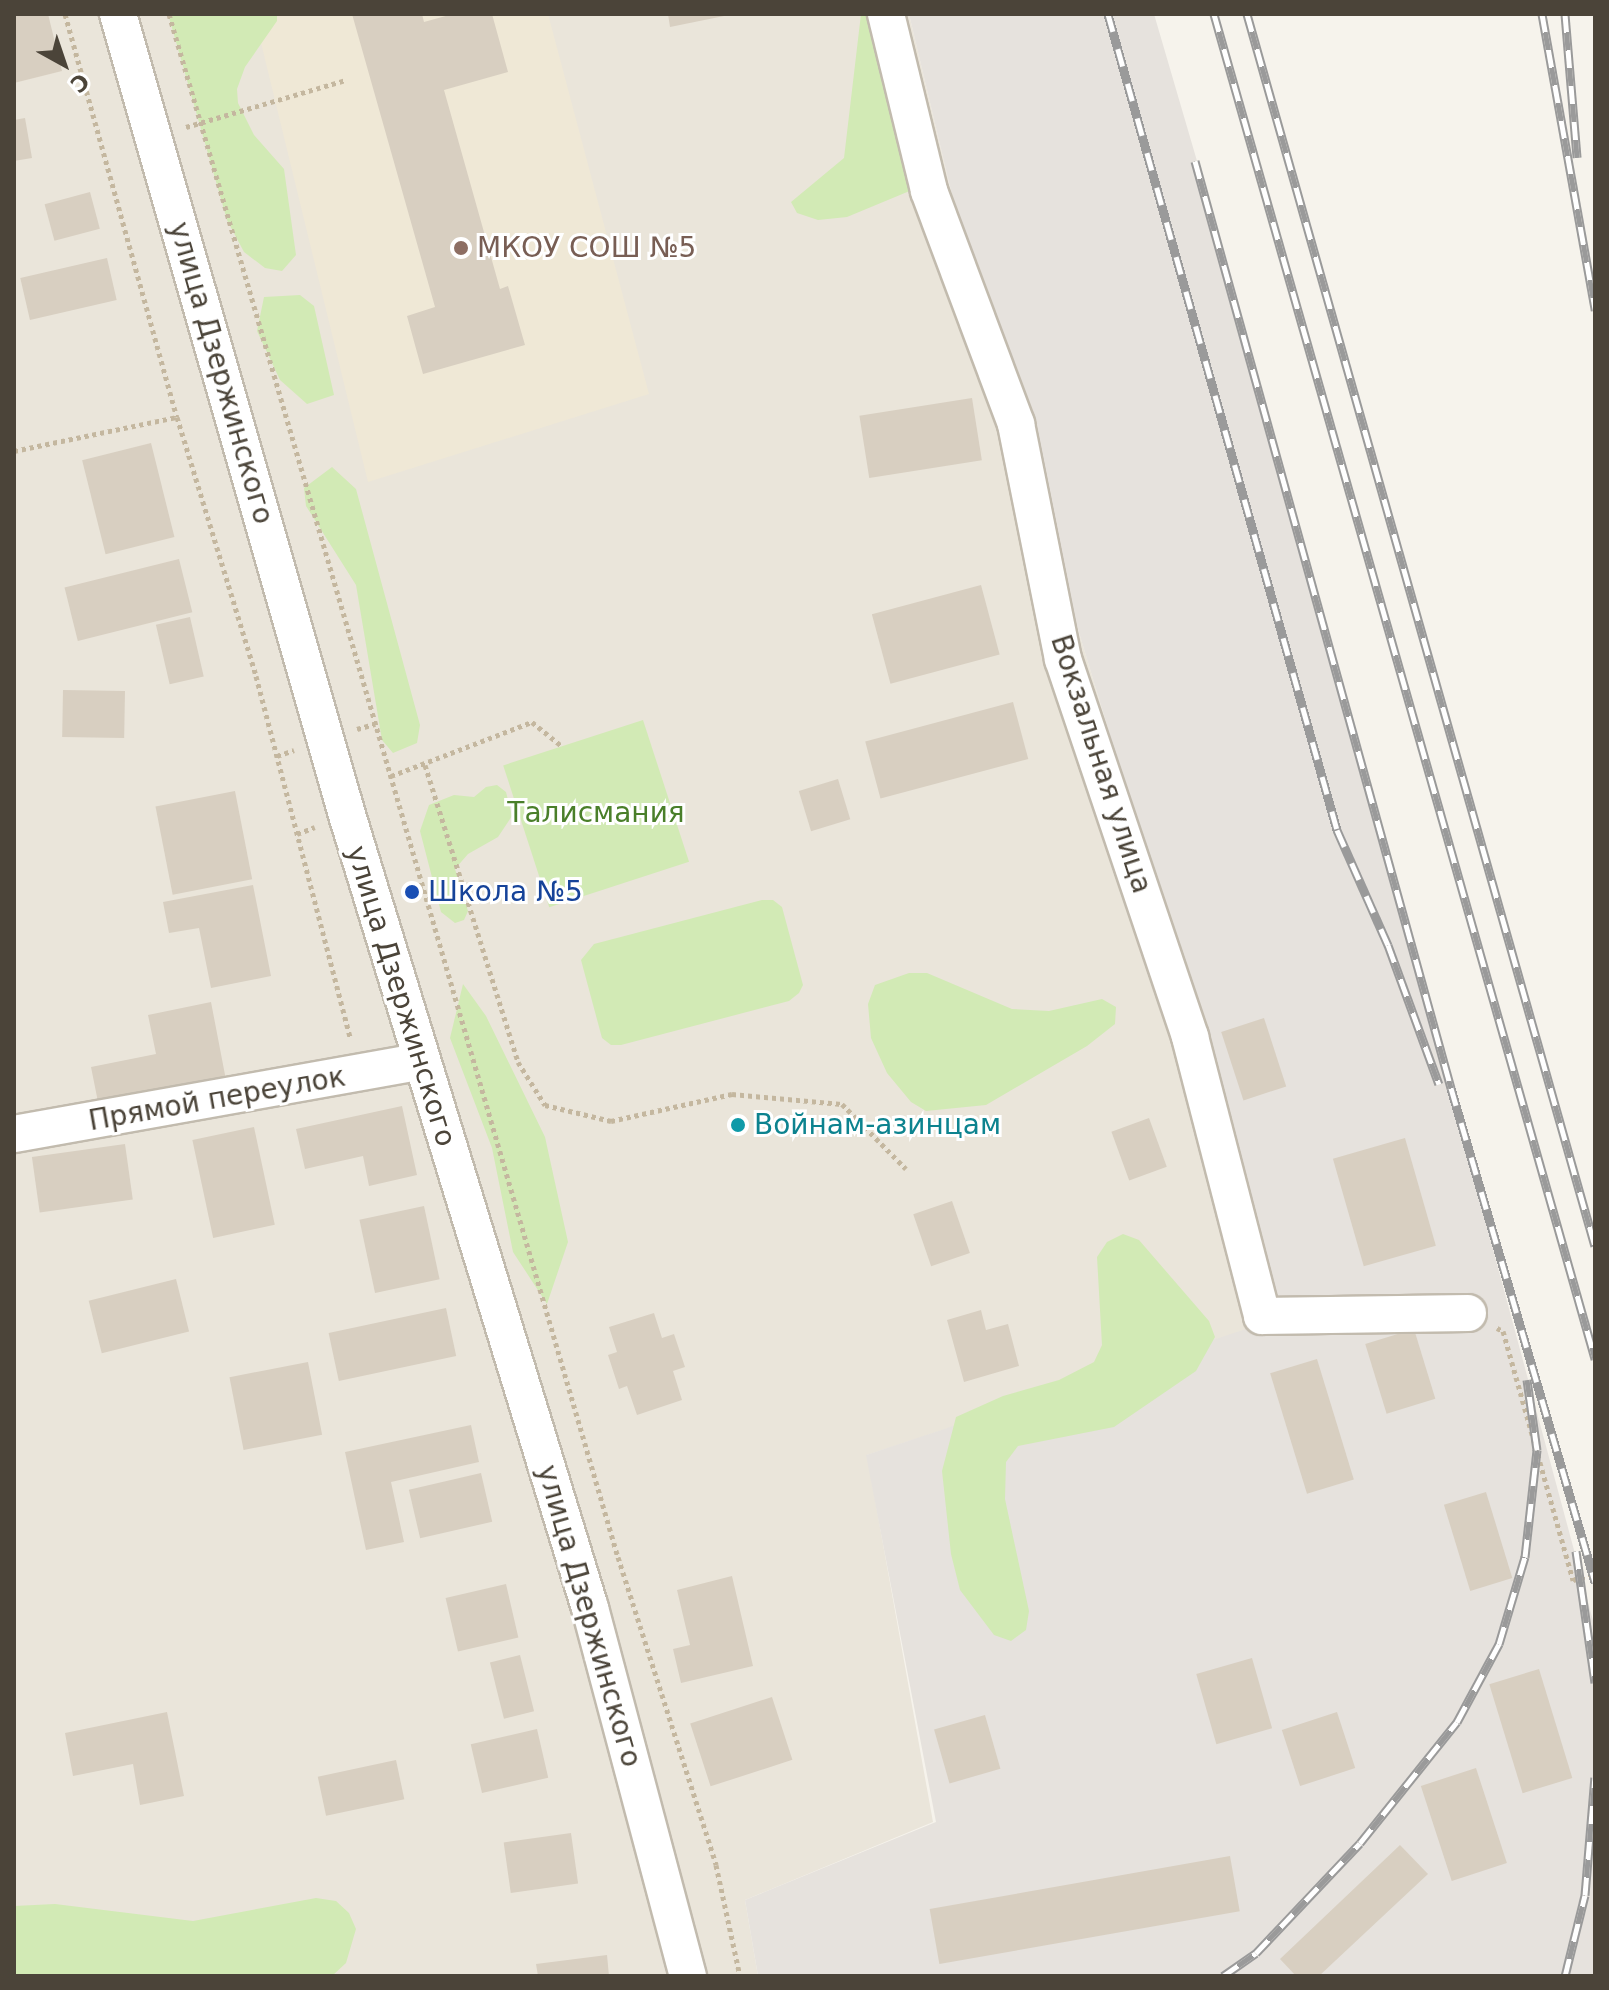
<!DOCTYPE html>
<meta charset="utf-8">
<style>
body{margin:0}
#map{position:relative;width:1609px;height:1990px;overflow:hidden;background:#f6f3ec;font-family:"DejaVu Sans",sans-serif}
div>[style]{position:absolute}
.residential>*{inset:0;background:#eae5da}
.industrial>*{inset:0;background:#e6e2dd}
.education>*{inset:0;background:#efe8d6}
.green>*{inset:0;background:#d2eab5;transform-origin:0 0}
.building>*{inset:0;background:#d8cfc1;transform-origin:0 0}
.path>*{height:5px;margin-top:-2.5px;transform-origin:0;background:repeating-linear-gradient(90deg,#c4b79f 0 4px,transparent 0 8px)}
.roads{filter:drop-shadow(2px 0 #c2bbae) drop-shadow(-2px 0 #c2bbae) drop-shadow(0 2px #c2bbae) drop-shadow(0 -2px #c2bbae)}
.minor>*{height:36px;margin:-18px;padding:0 18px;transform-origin:18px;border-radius:18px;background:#fff}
.rail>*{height:9px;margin-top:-4.5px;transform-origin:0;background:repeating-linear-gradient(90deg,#fff 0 18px,#9a9a9a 0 36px);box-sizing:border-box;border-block:2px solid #9a9a9a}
.dots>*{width:22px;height:22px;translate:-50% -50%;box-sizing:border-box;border:4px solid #fff;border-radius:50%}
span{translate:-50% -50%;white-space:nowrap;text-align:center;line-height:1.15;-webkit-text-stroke:6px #fff;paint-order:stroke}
.education-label{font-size:28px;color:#785e54}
.left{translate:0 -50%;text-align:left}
.street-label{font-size:28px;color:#4b4439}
.park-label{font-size:28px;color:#4a7f2a}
.transit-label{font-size:28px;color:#164399}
.culture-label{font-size:28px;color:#0d838f}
.frame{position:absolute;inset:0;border:16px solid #4b4439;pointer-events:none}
.north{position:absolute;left:24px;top:24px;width:80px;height:80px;-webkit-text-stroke:6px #fff;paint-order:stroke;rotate:140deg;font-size:22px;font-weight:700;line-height:32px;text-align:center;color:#4b4439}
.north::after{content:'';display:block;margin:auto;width:28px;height:36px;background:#4b4439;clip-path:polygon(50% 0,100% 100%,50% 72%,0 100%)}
</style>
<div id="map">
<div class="residential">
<i style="clip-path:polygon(14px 14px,909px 14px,970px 271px,1150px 868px,1255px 1327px,867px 1455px,933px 1822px,745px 1900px,758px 1976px,14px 1976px)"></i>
</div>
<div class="industrial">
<i style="clip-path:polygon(909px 14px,1154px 14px,1233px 284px,1595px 1628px,1595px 1976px,758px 1976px,745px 1900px,936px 1822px,866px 1455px,1255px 1326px,1150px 868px,970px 271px)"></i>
</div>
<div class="education">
<i style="clip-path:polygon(254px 14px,548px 14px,649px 394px,368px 482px)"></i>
</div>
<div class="green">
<i style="clip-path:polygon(168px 14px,277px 14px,277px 21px,245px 67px,237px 89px,238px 103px,254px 135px,284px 169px,296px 255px,282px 271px,265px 268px,244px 252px,227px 220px)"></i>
<i style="clip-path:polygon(861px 14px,889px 14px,912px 190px,847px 217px,818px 220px,797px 213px,791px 202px,844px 158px)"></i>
<i style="clip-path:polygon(300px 295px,314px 306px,334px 395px,307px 404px,280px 380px,257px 331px,264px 297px)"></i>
<i style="clip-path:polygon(332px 467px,356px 489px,420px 725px,417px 743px,393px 753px,382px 740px,356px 585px,306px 506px,304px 488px)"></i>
<i style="left:643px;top:720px;width:149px;height:147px;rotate:72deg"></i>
<i style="clip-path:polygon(497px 785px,506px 792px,512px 816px,498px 837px,468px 854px,455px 869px,468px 911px,464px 920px,455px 923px,441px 912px,420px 831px,429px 805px,454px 795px,474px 797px,486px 787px)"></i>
<i style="clip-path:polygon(762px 900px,773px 900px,782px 907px,803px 985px,799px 993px,789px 1001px,621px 1045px,611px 1045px,602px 1038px,581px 960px,594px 944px)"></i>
<i style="clip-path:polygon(909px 973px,927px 973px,1012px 1009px,1049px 1011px,1102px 999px,1116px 1007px,1115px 1024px,1087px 1046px,986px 1105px,926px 1111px,911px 1102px,887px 1073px,871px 1038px,868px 1004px,875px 985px)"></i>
<i style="clip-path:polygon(463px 984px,486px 1016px,545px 1137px,568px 1242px,547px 1304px,513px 1252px,492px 1148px,450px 1038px)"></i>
<i style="clip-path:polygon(1123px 1234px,1139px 1240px,1209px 1321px,1215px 1337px,1196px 1371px,1114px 1427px,1018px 1446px,1006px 1462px,1005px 1499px,1029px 1611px,1026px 1630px,1011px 1641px,994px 1635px,960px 1590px,951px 1554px,942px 1471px,956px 1417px,1003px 1396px,1059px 1380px,1094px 1362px,1102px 1345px,1097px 1257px,1107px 1242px)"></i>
<i style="clip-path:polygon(316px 1898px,336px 1901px,349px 1913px,356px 1929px,346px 1963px,332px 1976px,14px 1976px,14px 1906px,55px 1904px,193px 1921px)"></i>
</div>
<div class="building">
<i style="clip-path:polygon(14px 14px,48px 14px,62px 71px,14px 83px)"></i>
<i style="clip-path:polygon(352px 14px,422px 14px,424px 22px,453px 14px,492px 14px,508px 72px,444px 90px,500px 289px,508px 286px,525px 345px,423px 374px,407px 316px,435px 307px)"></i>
<i style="clip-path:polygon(668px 14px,729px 14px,729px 15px,670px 27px)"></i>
<i style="clip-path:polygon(25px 118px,32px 158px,14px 161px,14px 120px)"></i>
<i style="left:90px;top:192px;width:38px;height:47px;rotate:75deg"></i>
<i style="left:107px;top:258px;width:43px;height:89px;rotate:77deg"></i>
<i style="left:972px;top:398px;width:63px;height:114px;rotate:81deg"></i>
<i style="left:151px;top:443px;width:97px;height:71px;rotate:76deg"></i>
<i style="left:179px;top:559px;width:55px;height:118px;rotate:76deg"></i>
<i style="left:981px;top:585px;width:72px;height:113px;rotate:75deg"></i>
<i style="left:190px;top:617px;width:61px;height:35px;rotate:77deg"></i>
<i style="left:63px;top:690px;width:62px;height:47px;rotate:1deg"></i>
<i style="left:1013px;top:702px;width:59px;height:153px;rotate:75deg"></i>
<i style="left:838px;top:779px;width:42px;height:41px;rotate:73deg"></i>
<i style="left:235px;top:791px;width:90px;height:81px;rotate:79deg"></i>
<i style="clip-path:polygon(253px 885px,271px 976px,211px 988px,199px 928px,169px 933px,163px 902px)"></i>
<i style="clip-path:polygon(211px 1002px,226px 1080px,99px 1107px,91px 1067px,156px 1054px,148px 1015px)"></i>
<i style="left:1264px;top:1018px;width:72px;height:45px;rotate:72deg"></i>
<i style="clip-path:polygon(402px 1106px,417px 1175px,369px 1186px,363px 1156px,305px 1169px,296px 1129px)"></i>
<i style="left:1149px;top:1118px;width:52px;height:40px;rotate:70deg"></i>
<i style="left:254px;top:1127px;width:100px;height:63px;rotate:78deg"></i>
<i style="left:1405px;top:1138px;width:112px;height:75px;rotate:74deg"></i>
<i style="left:125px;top:1144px;width:56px;height:94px;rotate:82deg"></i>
<i style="left:952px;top:1201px;width:55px;height:41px;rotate:71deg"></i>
<i style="left:424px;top:1206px;width:75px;height:66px;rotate:78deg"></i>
<i style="left:176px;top:1279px;width:54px;height:90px;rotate:76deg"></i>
<i style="left:446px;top:1308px;width:49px;height:120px;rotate:78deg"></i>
<i style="clip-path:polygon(981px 1310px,986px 1330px,1008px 1324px,1019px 1366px,964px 1382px,947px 1320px)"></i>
<i style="clip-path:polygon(654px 1313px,662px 1338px,674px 1334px,685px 1367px,673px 1371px,682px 1400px,637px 1415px,627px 1386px,619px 1389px,608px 1355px,617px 1352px,609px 1327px)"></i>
<i style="left:1414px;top:1329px;width:73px;height:51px;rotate:73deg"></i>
<i style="left:1317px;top:1359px;width:126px;height:49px;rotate:73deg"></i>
<i style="left:308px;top:1362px;width:74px;height:80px;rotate:79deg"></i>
<i style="clip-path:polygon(471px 1425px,479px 1462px,391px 1482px,404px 1542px,366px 1550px,345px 1452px)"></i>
<i style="left:481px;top:1473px;width:50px;height:74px;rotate:77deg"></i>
<i style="left:1486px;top:1492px;width:90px;height:44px;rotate:73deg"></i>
<i style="clip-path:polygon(732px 1576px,753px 1666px,681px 1683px,673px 1649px,690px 1645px,677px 1590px)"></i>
<i style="left:506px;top:1584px;width:55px;height:62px;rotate:77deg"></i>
<i style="left:520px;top:1655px;width:58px;height:31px;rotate:76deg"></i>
<i style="left:1252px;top:1658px;width:73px;height:58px;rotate:74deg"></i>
<i style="left:1539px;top:1669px;width:114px;height:52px;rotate:73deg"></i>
<i style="left:772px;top:1697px;width:66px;height:86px;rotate:72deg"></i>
<i style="clip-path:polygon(167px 1712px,184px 1796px,140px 1805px,133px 1764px,73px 1776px,65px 1733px)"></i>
<i style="left:1337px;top:1712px;width:59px;height:58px;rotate:72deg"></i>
<i style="left:985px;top:1715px;width:56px;height:53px;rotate:74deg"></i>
<i style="left:537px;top:1729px;width:50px;height:68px;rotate:77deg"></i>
<i style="left:396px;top:1760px;width:40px;height:80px;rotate:78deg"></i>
<i style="left:1476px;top:1768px;width:100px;height:58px;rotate:72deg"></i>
<i style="left:571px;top:1833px;width:51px;height:68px;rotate:82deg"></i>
<i style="clip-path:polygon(1400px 1845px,1428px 1874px,1319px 1976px,1296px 1976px,1280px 1959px)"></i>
<i style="left:1230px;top:1856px;width:56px;height:305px;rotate:80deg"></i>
<i style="clip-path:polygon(607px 1955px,609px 1976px,538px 1976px,536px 1964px)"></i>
</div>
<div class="path">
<i style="left:65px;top:14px;width:418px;rotate:74.5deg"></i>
<i style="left:177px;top:417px;width:271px;rotate:73deg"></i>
<i style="left:256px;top:676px;width:374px;rotate:75.4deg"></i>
<i style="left:169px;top:14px;width:1607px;rotate:73.78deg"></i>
<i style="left:618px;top:1557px;width:323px;rotate:72.3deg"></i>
<i style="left:716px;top:1865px;width:114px;rotate:77.8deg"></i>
<i style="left:186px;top:127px;width:167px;rotate:-16.4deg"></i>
<i style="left:14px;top:451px;width:167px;rotate:-11.8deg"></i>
<i style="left:357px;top:729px;width:19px;rotate:-16deg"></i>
<i style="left:277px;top:756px;width:18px;rotate:-19deg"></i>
<i style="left:425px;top:765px;width:311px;rotate:72.6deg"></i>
<i style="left:518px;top:1062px;width:51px;rotate:57.9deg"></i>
<i style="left:545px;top:1105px;width:68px;rotate:13.6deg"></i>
<i style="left:611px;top:1121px;width:124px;rotate:-12.6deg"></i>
<i style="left:732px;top:1094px;width:110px;rotate:5.2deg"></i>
<i style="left:842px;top:1104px;width:91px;rotate:45.4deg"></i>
<i style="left:391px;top:776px;width:151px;rotate:-21deg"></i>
<i style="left:532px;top:722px;width:38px;rotate:39deg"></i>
<i style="left:297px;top:834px;width:19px;rotate:-21deg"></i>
<i style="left:412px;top:892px;width:12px;rotate:-20deg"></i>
<i style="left:1497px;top:1328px;width:7px;rotate:27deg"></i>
<i style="left:1503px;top:1331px;width:259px;rotate:74.3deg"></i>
<i style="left:1573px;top:1580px;width:23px;rotate:-15deg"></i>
</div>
<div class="roads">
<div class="minor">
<i style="left:118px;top:14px;width:836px;rotate:74.04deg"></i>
<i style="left:348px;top:818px;width:826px;rotate:72.97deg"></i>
<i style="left:590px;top:1608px;width:381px;rotate:75.1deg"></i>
<i style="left:886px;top:14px;width:182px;rotate:76.3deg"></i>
<i style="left:929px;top:191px;width:249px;rotate:69.5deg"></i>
<i style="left:1016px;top:424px;width:240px;rotate:78.7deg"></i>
<i style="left:1063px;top:659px;width:399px;rotate:71.4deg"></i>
<i style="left:1190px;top:1037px;width:288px;rotate:75.5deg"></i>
<i style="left:1262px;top:1316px;width:206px;rotate:-0.8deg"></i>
<i style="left:14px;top:1134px;width:412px;rotate:-10.1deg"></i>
</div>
</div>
<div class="rail">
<i style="left:1108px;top:14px;width:848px;rotate:74.32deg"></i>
<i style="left:1337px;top:830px;width:126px;rotate:66.1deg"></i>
<i style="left:1388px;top:945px;width:148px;rotate:69.9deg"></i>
<i style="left:1214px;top:14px;width:1398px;rotate:74.18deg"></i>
<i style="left:1247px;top:14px;width:1280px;rotate:74.23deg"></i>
<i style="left:1542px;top:14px;width:301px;rotate:79.8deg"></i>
<i style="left:1565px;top:14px;width:144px;rotate:85.2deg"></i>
<i style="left:1195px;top:161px;width:962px;rotate:74.56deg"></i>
<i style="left:1451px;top:1088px;width:515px;rotate:73.75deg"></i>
<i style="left:1576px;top:1551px;width:133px;rotate:81.8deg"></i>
<i style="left:1223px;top:1976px;width:40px;rotate:-34.9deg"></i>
<i style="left:1256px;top:1953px;width:151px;rotate:-46.6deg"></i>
<i style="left:1360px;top:1843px;width:155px;rotate:-51.3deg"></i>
<i style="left:1457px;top:1722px;width:89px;rotate:-61.7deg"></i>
<i style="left:1499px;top:1644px;width:91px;rotate:-73.4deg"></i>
<i style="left:1525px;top:1557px;width:108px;rotate:-83.6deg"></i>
<i style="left:1537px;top:1450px;width:71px;rotate:-98.1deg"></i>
<i style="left:1565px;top:1976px;width:83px;rotate:-76.1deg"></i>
<i style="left:1585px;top:1895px;width:118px;rotate:-85.2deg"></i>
</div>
<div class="dots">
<i style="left:461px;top:248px;background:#8d6e63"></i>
<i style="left:412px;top:892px;background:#1a4fb4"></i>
<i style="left:738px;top:1125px;background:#0f9aa8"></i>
</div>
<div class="education-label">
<span class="left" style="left:477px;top:248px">МКОУ СОШ №5</span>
</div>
<div class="street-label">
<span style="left:221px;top:373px;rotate:74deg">улица Дзержинского</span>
<span style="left:1101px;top:764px;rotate:72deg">Вокзальная улица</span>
<span style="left:401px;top:996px;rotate:73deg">улица Дзержинского</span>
<span style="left:217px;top:1099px;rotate:-10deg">Прямой переулок</span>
<span style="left:589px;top:1616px;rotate:74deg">улица Дзержинского</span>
</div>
<div class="park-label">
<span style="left:596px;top:813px">Талисмания</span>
</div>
<div class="transit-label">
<span class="left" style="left:428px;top:892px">Школа №5</span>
</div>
<div class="culture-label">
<span class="left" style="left:754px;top:1125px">Войнам-азинцам</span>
</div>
<div class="frame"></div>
<div class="north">С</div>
</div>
